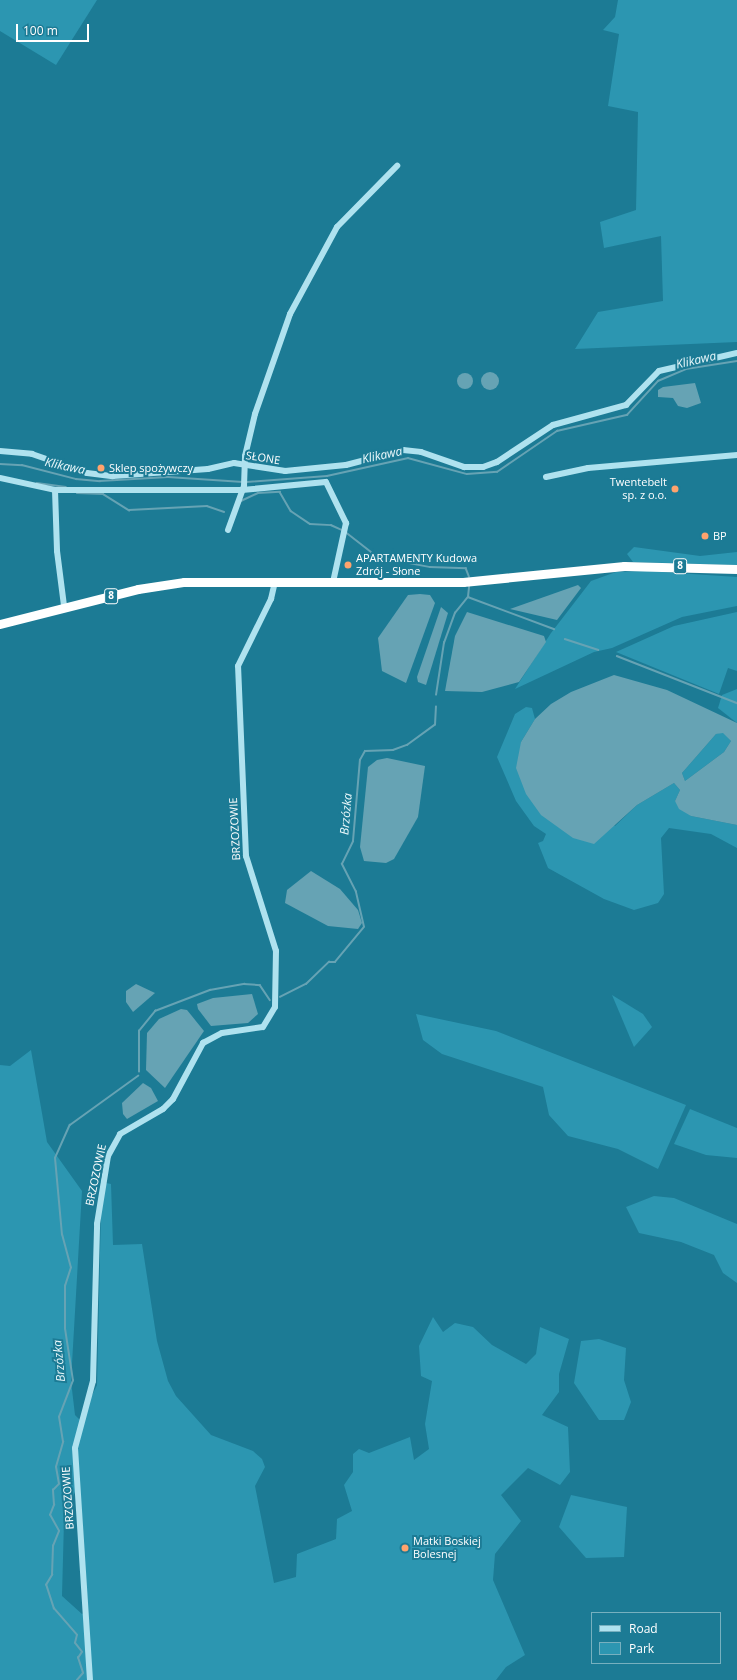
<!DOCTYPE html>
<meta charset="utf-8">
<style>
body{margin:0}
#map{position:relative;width:737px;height:1680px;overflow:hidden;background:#1c7b95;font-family:"Open Sans",sans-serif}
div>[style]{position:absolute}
.green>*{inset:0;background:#2c96b1}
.water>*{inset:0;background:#66a3b4}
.round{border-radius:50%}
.stream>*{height:1.5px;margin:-0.75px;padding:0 0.75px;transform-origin:0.75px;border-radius:0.75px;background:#66a3b4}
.minor>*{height:6px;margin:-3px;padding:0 3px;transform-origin:3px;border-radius:3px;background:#afe2ef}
.highway>*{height:9px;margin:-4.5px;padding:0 4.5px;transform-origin:4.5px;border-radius:4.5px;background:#fff}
.dots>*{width:11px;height:11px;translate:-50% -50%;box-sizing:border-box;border:2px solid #1c7b95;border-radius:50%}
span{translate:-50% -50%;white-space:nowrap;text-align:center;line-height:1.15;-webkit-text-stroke:4px #1c7b95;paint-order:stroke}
.shield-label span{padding:1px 3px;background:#1c7b95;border:1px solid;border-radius:3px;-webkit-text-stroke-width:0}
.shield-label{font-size:10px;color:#fff;font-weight:700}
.street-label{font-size:11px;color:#fff}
.poi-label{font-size:11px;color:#fff}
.left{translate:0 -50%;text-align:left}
.right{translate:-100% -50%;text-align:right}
.water-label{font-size:12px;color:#ebf9fc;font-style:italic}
.legend{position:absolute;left:591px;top:1612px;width:130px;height:52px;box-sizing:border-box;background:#1c7b95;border:1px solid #77b0bf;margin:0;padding:5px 7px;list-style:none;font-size:12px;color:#fff}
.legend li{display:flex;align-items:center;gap:8px;height:20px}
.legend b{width:20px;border:1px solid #77b0bf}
.scale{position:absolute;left:16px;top:24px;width:73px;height:18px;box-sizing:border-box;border:2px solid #fff;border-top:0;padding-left:5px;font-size:12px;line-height:14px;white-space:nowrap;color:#fff;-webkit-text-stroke:3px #1c7b95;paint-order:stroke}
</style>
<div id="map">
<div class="green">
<i style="clip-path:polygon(0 0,97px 0,56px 65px,0 31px)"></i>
<i style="clip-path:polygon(618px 0,737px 0,737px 342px,575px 349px,598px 312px,663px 301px,661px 236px,604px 248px,600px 222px,636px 210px,638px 112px,608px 106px,619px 34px,603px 30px,615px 17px)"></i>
<i style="clip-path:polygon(634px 547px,700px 556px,737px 552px,737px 565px,633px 562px,627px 554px)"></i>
<i style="clip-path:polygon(647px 571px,737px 577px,737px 606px,682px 617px,612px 648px,594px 652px,515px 689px,551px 633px,591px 581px,616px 572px)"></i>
<i style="clip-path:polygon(737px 612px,737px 671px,728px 668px,719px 694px,616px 652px,674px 626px)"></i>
<i style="clip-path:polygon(737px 689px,737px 723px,718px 708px,722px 695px)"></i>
<i style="clip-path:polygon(526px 707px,532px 708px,535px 719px,521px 742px,615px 826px,637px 805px,674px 783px,680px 790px,675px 801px,691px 816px,737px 825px,737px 848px,711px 834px,669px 828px,661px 838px,664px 894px,658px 903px,634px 910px,604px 899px,548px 868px,538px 843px,543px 841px,546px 834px,534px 826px,516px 801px,497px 757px,515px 714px)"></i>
<i style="clip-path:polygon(723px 732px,731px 741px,724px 752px,685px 781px,682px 773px,716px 734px)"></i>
<i style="clip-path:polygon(612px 995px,643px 1014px,652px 1027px,634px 1047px)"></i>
<i style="clip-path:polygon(416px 1014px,496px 1031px,686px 1105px,658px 1169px,618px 1149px,568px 1136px,549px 1115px,543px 1087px,442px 1054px,423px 1040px)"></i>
<i style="clip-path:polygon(evenodd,31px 1050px,47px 1142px,82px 1191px,71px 1381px,75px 1415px,80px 1420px,97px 1385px,101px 1210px,106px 1183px,111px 1184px,113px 1245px,142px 1244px,157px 1341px,168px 1381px,176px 1396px,211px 1435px,253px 1451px,262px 1459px,265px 1467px,255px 1486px,274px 1583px,296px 1577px,297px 1554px,336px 1539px,337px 1519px,352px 1511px,344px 1485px,353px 1472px,353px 1454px,359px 1449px,369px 1453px,410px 1437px,414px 1460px,429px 1449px,425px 1424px,432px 1381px,421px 1376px,419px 1346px,433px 1317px,443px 1332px,455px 1323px,473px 1327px,492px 1345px,526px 1364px,536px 1354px,540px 1327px,569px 1339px,559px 1374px,559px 1392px,542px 1415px,568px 1427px,570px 1472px,560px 1485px,528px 1468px,501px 1495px,521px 1521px,495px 1554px,493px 1580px,525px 1655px,506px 1667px,496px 1680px,0 1680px,0 1065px,10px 1066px,31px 1050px,76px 1489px,85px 1612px,82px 1614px,62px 1596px,64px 1521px,76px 1489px)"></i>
<i style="clip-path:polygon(690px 1109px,737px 1128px,737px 1158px,706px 1155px,674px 1144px)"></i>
<i style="clip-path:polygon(654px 1196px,674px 1198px,737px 1224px,737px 1283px,723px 1273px,714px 1255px,681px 1242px,639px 1233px,626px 1207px)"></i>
<i style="clip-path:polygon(599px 1339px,626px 1348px,624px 1380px,631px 1402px,624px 1420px,599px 1420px,574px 1383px,581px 1341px)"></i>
<i style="clip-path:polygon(571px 1495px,627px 1507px,624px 1557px,586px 1558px,559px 1527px)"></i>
</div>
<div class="water">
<i class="round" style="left:481px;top:372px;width:18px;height:18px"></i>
<i class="round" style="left:457px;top:373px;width:16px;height:16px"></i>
<i style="clip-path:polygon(695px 383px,701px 403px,687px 408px,678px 406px,673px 398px,658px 397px,658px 390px,663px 387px)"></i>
<i style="clip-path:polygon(578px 585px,581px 588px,557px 620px,510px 609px)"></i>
<i style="clip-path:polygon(420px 594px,430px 595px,435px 603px,406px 683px,382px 671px,378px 638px,408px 595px)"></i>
<i style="clip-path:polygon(441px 607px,448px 613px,426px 685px,418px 682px,417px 677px)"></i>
<i style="clip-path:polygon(467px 612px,544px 636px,546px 642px,519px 682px,482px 692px,445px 691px,455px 636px)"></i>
<i style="clip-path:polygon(evenodd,614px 675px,667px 690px,737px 723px,737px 825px,691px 816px,679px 809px,675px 801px,680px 790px,674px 783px,637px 805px,594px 844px,573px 838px,541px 815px,526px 794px,516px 768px,521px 742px,535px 719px,551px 704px,571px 692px,614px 675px,723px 733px,731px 741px,724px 752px,685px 781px,682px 773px,716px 734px,723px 733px)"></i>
<i style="clip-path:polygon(387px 758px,425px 766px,418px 817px,394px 859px,386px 863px,364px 861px,360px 847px,368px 767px,377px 760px)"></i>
<i style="clip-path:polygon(311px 871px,340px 889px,358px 910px,362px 923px,358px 929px,328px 926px,285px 903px,287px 890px)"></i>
<i style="clip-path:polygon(136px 984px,155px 993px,133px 1012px,126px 1002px,126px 991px)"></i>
<i style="clip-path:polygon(252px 994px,258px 1014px,248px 1023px,211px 1026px,198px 1009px,197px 1004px,213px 998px)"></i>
<i style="clip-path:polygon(181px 1009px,187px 1010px,204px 1031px,165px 1088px,146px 1070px,147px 1033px,159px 1019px)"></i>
<i style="clip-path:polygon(143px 1083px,151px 1088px,158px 1101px,127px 1119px,123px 1114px,122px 1103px)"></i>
</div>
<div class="stream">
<i style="left:0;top:464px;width:22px;rotate:3deg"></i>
<i style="left:22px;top:465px;width:56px;rotate:14.5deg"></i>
<i style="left:76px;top:479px;width:24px;rotate:5deg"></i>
<i style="left:100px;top:481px;width:68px;rotate:-3.4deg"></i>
<i style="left:168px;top:477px;width:75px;rotate:3.8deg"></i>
<i style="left:247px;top:482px;width:80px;rotate:-4.3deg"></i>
<i style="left:327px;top:476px;width:83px;rotate:-12.5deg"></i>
<i style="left:408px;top:458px;width:61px;rotate:15.2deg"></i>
<i style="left:467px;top:474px;width:30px;rotate:-4deg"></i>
<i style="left:497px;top:472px;width:73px;rotate:-34.3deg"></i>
<i style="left:557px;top:431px;width:72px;rotate:-12.9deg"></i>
<i style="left:627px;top:415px;width:46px;rotate:-47.6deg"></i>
<i style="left:658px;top:381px;width:30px;rotate:-23deg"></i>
<i style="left:686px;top:369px;width:52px;rotate:-8.9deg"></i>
<i style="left:37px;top:483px;width:29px;rotate:8deg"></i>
<i style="left:77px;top:493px;width:26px;rotate:2deg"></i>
<i style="left:103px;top:494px;width:31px;rotate:32deg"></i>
<i style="left:129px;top:510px;width:78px;rotate:-2.9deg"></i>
<i style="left:207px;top:506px;width:18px;rotate:19deg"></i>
<i style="left:241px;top:501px;width:19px;rotate:-25deg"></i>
<i style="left:258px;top:493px;width:22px;rotate:-3deg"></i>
<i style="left:280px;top:492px;width:22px;rotate:60deg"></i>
<i style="left:291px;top:511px;width:23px;rotate:34deg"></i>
<i style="left:310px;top:524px;width:21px;rotate:3deg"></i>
<i style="left:331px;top:525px;width:12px;rotate:24deg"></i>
<i style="left:347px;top:533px;width:39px;rotate:38deg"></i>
<i style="left:378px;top:557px;width:53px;rotate:10.9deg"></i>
<i style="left:430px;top:567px;width:36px;rotate:2deg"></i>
<i style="left:466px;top:568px;width:9px;rotate:69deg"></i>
<i style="left:468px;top:597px;width:92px;rotate:20.4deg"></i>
<i style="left:468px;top:597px;width:10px;rotate:-84deg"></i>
<i style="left:565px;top:639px;width:35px;rotate:18deg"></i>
<i style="left:617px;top:656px;width:129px;rotate:21.4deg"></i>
<i style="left:436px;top:695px;width:53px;rotate:-81.3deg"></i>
<i style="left:444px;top:643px;width:32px;rotate:-70deg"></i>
<i style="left:455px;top:613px;width:21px;rotate:-51deg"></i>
<i style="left:280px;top:997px;width:29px;rotate:-27deg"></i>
<i style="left:306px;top:984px;width:32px;rotate:-44deg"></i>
<i style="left:329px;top:962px;width:6px"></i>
<i style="left:335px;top:962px;width:45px;rotate:-50.4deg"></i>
<i style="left:364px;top:927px;width:36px;rotate:-103deg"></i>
<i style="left:356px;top:892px;width:31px;rotate:-117deg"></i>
<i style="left:342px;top:864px;width:25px;rotate:-64deg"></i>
<i style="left:353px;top:841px;width:81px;rotate:-85.1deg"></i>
<i style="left:360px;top:760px;width:10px;rotate:-61deg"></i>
<i style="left:365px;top:751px;width:28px;rotate:-2deg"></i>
<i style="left:393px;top:750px;width:15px;rotate:-20deg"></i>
<i style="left:407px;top:745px;width:34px;rotate:-36deg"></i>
<i style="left:435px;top:725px;width:18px;rotate:-87deg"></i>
<i style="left:139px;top:1072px;width:41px;rotate:-90deg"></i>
<i style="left:139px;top:1031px;width:26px;rotate:-51deg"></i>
<i style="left:155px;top:1011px;width:59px;rotate:-20.9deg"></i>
<i style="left:210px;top:990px;width:35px;rotate:-10deg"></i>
<i style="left:244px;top:984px;width:16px;rotate:4deg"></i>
<i style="left:260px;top:985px;width:18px;rotate:56deg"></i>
<i style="left:77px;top:1680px;width:9px;rotate:-49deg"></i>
<i style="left:83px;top:1673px;width:16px;rotate:-108deg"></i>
<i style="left:78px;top:1658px;width:7px;rotate:-56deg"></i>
<i style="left:82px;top:1652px;width:11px;rotate:-128deg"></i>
<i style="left:75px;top:1643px;width:8px;rotate:-76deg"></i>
<i style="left:77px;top:1635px;width:35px;rotate:-131deg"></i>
<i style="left:54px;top:1609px;width:25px;rotate:-108deg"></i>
<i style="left:46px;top:1585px;width:12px;rotate:-59deg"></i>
<i style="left:52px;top:1575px;width:29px;rotate:-88deg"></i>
<i style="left:53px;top:1546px;width:16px;rotate:-68deg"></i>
<i style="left:59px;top:1531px;width:18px;rotate:-119deg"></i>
<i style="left:50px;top:1515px;width:11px;rotate:-68deg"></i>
<i style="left:54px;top:1505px;width:15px;rotate:-94deg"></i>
<i style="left:53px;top:1490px;width:8px;rotate:-45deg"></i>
<i style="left:59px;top:1484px;width:17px;rotate:-100deg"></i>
<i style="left:56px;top:1467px;width:26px;rotate:-74deg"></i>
<i style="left:63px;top:1442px;width:25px;rotate:-99deg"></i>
<i style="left:59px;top:1417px;width:39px;rotate:-69deg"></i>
<i style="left:73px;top:1381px;width:53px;rotate:-98.7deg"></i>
<i style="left:65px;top:1329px;width:43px;rotate:-90deg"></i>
<i style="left:65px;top:1286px;width:19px;rotate:-72deg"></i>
<i style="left:71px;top:1268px;width:34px;rotate:-105deg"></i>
<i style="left:62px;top:1235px;width:77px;rotate:-95.2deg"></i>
<i style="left:55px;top:1158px;width:36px;rotate:-66deg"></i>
<i style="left:70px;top:1125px;width:84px;rotate:-35.8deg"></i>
</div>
<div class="minor">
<i style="left:0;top:451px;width:32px;rotate:5deg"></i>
<i style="left:32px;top:454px;width:58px;rotate:19.1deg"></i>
<i style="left:87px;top:473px;width:26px;rotate:7deg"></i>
<i style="left:113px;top:476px;width:95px;rotate:-4.2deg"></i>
<i style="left:208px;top:469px;width:27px;rotate:-13deg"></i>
<i style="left:234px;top:463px;width:52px;rotate:8.9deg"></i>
<i style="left:285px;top:471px;width:61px;rotate:-5.6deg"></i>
<i style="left:346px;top:465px;width:59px;rotate:-14.7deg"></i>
<i style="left:403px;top:450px;width:18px;rotate:6deg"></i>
<i style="left:421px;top:452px;width:46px;rotate:19.2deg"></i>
<i style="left:464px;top:467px;width:19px"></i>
<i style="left:483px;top:467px;width:15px;rotate:-20deg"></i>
<i style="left:497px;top:462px;width:67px;rotate:-33.5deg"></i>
<i style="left:553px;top:425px;width:76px;rotate:-15.3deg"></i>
<i style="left:626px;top:405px;width:47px;rotate:-45.9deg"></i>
<i style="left:659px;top:371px;width:80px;rotate:-13deg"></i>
<i style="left:546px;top:477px;width:43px;rotate:-12.1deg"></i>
<i style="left:588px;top:468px;width:150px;rotate:-5deg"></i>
<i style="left:0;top:478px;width:56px;rotate:12.3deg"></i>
<i style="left:55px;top:490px;width:187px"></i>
<i style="left:242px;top:490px;width:84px;rotate:-5.4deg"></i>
<i style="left:326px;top:482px;width:46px;rotate:64deg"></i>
<i style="left:346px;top:523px;width:60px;rotate:102.4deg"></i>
<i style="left:55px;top:490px;width:61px;rotate:88.1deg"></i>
<i style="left:57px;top:551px;width:55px;rotate:82.7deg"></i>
<i style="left:228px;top:530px;width:47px;rotate:-70deg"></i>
<i style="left:244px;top:486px;width:30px;rotate:-88deg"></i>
<i style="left:245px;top:456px;width:43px;rotate:-76.6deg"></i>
<i style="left:255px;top:414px;width:106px;rotate:-70.7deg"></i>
<i style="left:290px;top:314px;width:99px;rotate:-61.6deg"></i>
<i style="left:337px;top:227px;width:86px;rotate:-45.5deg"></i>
<i style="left:90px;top:1680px;width:232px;rotate:-93.7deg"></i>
<i style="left:75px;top:1448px;width:69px;rotate:-75deg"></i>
<i style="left:93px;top:1381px;width:157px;rotate:-88.5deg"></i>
<i style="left:97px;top:1224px;width:69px;rotate:-80.8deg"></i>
<i style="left:108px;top:1156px;width:25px;rotate:-61deg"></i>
<i style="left:120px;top:1134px;width:50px;rotate:-30.2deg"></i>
<i style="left:163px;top:1109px;width:14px;rotate:-45deg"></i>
<i style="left:173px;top:1099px;width:64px;rotate:-61.8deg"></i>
<i style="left:203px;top:1043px;width:21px;rotate:-28deg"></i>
<i style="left:222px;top:1033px;width:41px;rotate:-8.3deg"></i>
<i style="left:263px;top:1027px;width:23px;rotate:-59deg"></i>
<i style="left:275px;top:1007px;width:56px;rotate:-89deg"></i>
<i style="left:276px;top:951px;width:100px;rotate:-107.5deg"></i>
<i style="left:246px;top:856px;width:190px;rotate:-92.4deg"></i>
<i style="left:238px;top:666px;width:75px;rotate:-63.8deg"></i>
<i style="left:271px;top:599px;width:17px;rotate:-77deg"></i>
</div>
<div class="highway">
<i style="left:0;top:624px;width:142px;rotate:-14.2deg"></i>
<i style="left:138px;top:589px;width:47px;rotate:-8.7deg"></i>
<i style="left:184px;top:582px;width:279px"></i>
<i style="left:463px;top:582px;width:162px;rotate:-5.7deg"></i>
<i style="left:624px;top:566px;width:113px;rotate:1.5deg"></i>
</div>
<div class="dots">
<i style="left:101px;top:468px;background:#ffa36d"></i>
<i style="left:675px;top:489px;background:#ffa36d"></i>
<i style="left:705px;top:536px;background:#ffa36d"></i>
<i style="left:348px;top:565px;background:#ffa36d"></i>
<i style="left:405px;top:1548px;background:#ffa36d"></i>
</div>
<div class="shield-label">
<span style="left:680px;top:566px">8</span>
<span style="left:111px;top:596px">8</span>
</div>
<div class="street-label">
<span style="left:263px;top:458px;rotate:9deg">SŁONE</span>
<span style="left:235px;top:829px;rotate:-93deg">BRZOZOWIE</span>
<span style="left:96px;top:1175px;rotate:-78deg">BRZOZOWIE</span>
<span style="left:68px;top:1498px;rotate:-94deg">BRZOZOWIE</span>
</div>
<div class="poi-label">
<span class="left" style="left:109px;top:468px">Sklep spożywczy</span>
<span class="right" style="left:667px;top:489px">Twentebelt<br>sp. z o.o.</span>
<span class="left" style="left:713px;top:536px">BP</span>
<span class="left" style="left:356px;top:565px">APARTAMENTY Kudowa<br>Zdrój - Słone</span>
<span class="left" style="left:413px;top:1548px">Matki Boskiej<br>Bolesnej</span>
</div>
<div class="water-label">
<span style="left:696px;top:360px;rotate:-13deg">Klikawa</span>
<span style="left:382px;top:455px;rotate:-12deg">Klikawa</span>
<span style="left:65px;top:466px;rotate:12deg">Klikawa</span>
<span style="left:346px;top:814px;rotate:-85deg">Brzózka</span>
<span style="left:59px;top:1361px;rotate:-95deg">Brzózka</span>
</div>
<ul class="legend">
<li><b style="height:5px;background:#afe2ef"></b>Road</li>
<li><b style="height:11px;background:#2c96b1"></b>Park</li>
</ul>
<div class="scale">100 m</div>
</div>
